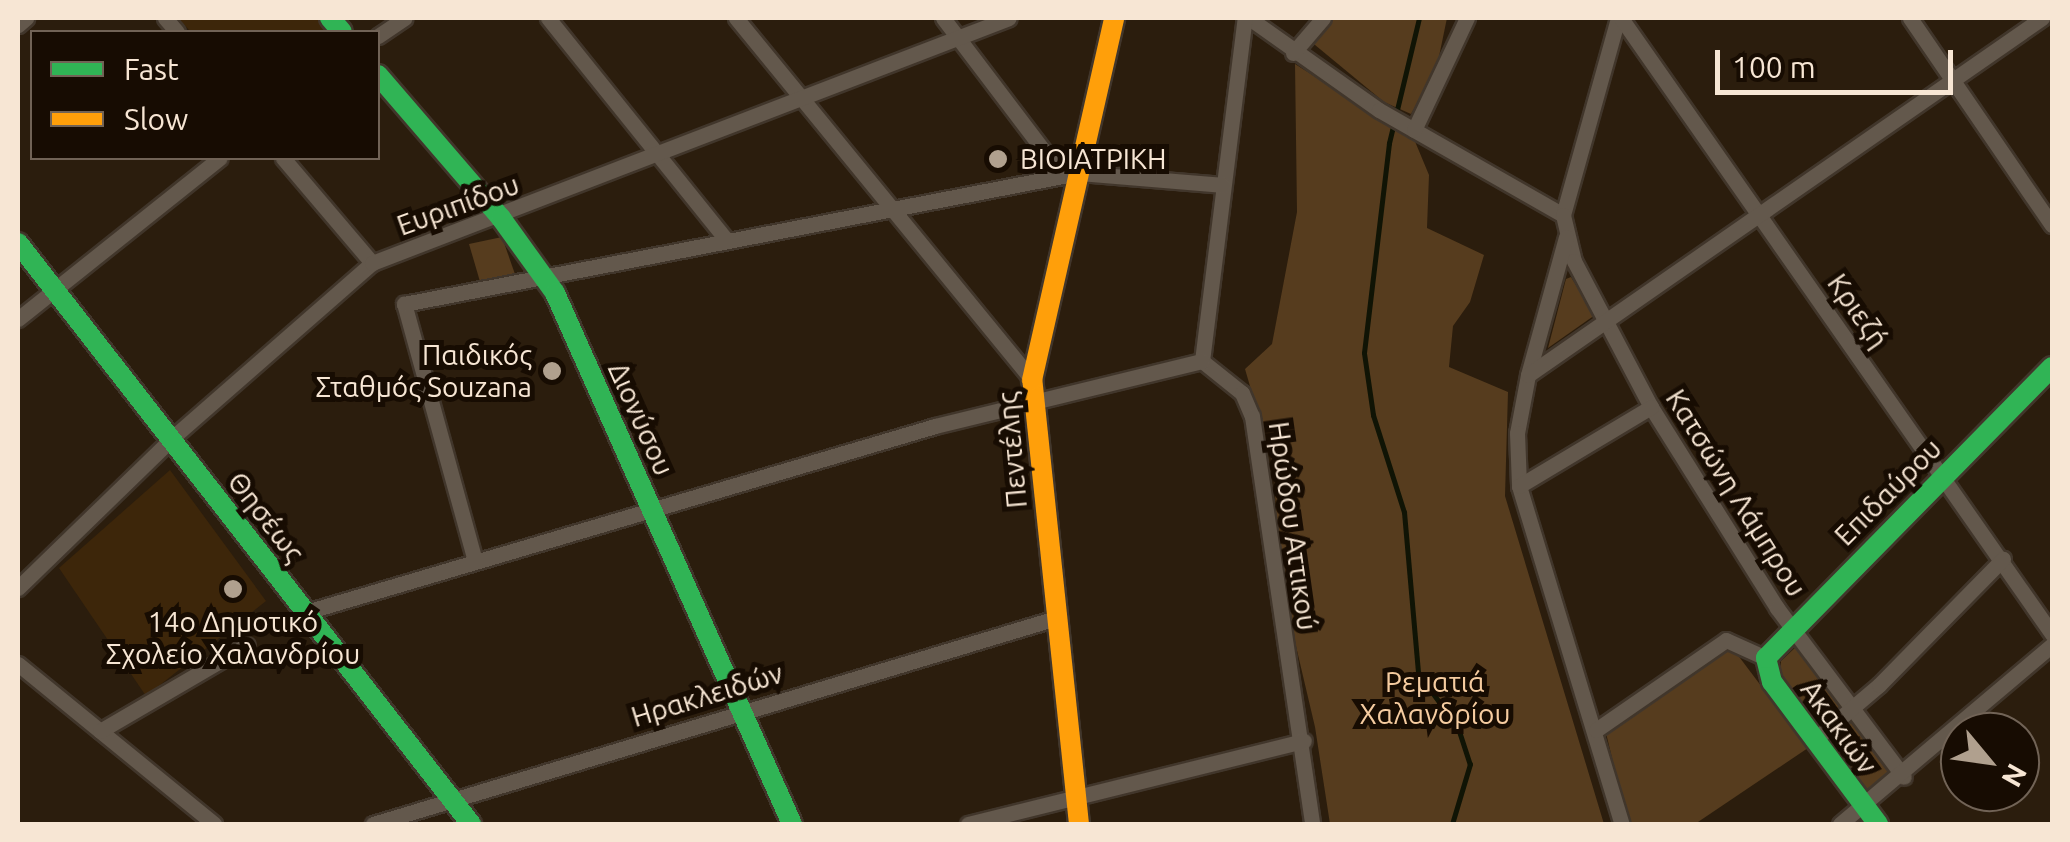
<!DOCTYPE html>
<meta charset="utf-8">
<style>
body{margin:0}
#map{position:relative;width:2070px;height:842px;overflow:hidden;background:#2b1d0d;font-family:Ubuntu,sans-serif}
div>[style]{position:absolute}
.built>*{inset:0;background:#3d260a}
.green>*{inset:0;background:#563c1e}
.stream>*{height:5px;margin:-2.5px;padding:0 2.5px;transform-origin:2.5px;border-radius:2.5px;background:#101405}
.roads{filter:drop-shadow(2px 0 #41362b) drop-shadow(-2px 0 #41362b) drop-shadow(0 2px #41362b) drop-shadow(0 -2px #41362b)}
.street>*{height:15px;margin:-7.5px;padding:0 7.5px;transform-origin:7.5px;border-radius:7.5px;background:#63584c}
.fast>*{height:20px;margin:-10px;padding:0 10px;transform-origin:10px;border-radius:10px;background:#30b455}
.slow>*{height:20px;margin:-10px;padding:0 10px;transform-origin:10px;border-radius:10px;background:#ff9f0a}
.dots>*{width:28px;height:28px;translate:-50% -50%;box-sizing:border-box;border:5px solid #170c02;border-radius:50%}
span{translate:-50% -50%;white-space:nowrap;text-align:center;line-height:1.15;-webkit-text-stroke:10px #170c02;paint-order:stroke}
.poi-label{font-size:28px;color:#f7e6d4}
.left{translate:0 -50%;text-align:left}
.right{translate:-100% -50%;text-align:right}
.street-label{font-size:28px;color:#f7e6d4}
.park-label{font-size:28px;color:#f6cca0}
.frame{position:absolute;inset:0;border:20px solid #f7e6d4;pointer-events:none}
.legend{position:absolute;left:30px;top:30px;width:350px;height:130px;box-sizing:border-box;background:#170c02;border:2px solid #716356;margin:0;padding:12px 18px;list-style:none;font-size:30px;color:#f7e6d4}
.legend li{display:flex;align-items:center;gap:20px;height:50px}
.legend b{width:50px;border:2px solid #716356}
.north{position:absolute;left:1940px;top:712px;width:100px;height:100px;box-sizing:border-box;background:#170c02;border:2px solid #716356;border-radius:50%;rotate:119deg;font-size:28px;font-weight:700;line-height:40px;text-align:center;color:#f7e6d4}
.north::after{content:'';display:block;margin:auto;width:35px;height:45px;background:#b0a08e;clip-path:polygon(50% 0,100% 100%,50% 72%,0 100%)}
.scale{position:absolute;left:1715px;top:50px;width:238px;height:45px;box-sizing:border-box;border:5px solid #f7e6d4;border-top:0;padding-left:12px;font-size:30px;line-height:35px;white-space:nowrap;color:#f7e6d4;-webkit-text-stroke:8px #170c02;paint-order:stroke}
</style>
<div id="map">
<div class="built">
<i style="clip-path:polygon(178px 18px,318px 18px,330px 32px,191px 32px)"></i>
<i style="clip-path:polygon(170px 470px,266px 601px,146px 696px,59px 568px)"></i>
</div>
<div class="green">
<i style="clip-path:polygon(1320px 18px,1447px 18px,1436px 71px,1411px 114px,1384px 102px,1309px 40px)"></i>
<i style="clip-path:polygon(1295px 64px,1414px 139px,1429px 175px,1427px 228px,1484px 255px,1470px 302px,1453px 326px,1449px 367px,1508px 392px,1505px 496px,1604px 824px,1330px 824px,1315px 727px,1279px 574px,1274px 469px,1245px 369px,1272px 344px,1297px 212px)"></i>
<i style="clip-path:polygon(502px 237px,516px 277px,481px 285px,469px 244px)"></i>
<i style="clip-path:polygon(1571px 277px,1595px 315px,1548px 348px,1566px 279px)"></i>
<i style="clip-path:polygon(1798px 645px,1845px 710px,1815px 733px,1780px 679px,1781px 661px)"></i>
<i style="clip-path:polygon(1725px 647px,1734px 650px,1808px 748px,1695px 824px,1628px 824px,1606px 733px)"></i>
<i style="clip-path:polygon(1851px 716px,1892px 777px,1865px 799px,1819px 742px)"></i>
</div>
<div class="stream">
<i style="left:1419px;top:18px;width:129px;rotate:103.5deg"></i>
<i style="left:1389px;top:143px;width:211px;rotate:96.8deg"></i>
<i style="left:1364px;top:353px;width:63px;rotate:81.7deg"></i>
<i style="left:1373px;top:415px;width:102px;rotate:72.3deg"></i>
<i style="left:1404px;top:512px;width:162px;rotate:85deg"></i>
<i style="left:1418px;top:673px;width:68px;rotate:54deg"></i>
<i style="left:1458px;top:728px;width:38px;rotate:72deg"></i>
<i style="left:1470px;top:764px;width:63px;rotate:106.7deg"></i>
</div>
<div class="roads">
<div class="street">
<i style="left:165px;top:18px;width:18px;rotate:49deg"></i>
<i style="left:548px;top:18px;width:281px;rotate:51.2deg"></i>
<i style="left:736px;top:18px;width:468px;rotate:50.7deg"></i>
<i style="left:943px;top:18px;width:198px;rotate:52.8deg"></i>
<i style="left:1249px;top:18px;width:159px;rotate:35.3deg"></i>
<i style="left:1379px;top:110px;width:212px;rotate:29.7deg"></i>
<i style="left:1618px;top:18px;width:205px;rotate:105.6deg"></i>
<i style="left:1563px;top:215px;width:47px;rotate:76.6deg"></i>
<i style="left:1574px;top:261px;width:165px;rotate:62.2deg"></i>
<i style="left:1651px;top:407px;width:237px;rotate:57.9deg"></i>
<i style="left:1777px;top:608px;width:211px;rotate:53.1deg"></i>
<i style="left:1621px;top:18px;width:752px;rotate:55.02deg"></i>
<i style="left:1910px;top:18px;width:251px;rotate:55.6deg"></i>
<i style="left:18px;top:25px;width:11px;rotate:-41deg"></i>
<i style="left:378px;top:36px;width:32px;rotate:-34deg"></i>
<i style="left:1293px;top:53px;width:46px;rotate:-49.4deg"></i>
<i style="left:1414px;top:130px;width:124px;rotate:-64.7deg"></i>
<i style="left:283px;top:158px;width:138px;rotate:49.7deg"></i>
<i style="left:1566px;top:237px;width:143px;rotate:105.4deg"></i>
<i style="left:1528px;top:375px;width:59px;rotate:100.7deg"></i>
<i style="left:1517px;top:433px;width:53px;rotate:87.8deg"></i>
<i style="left:1519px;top:486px;width:353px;rotate:73.1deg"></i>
<i style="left:18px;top:319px;width:258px;rotate:-38.6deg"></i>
<i style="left:1202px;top:361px;width:51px;rotate:38.7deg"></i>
<i style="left:1242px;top:393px;width:25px;rotate:67deg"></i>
<i style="left:1252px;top:416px;width:412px;rotate:81.6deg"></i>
<i style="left:1202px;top:361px;width:346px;rotate:-82.9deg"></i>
<i style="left:1528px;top:375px;width:626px;rotate:-34.78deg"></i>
<i style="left:1519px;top:486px;width:154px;rotate:-30.9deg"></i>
<i style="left:475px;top:561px;width:267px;rotate:-105.4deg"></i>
<i style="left:404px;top:304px;width:687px;rotate:-11deg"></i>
<i style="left:1078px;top:173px;width:145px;rotate:4.7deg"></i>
<i style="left:18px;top:588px;width:214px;rotate:-44.2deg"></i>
<i style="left:171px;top:439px;width:267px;rotate:-41.2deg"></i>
<i style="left:372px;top:263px;width:682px;rotate:-21.04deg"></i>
<i style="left:306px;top:612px;width:656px;rotate:-16.47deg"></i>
<i style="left:935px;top:426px;width:275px;rotate:-13.7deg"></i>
<i style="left:18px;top:664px;width:253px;rotate:39.2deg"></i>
<i style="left:1596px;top:730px;width:158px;rotate:-34.7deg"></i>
<i style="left:1726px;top:640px;width:44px;rotate:24.2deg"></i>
<i style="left:100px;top:731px;width:170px;rotate:-30.3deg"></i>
<i style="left:1813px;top:741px;width:87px;rotate:-40.3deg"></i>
<i style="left:1879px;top:685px;width:177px;rotate:-45.5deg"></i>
<i style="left:373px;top:824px;width:713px;rotate:-16.78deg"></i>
<i style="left:968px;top:824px;width:346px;rotate:-13.9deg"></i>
<i style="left:1840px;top:824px;width:277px;rotate:-40.2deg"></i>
</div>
<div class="fast">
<i style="left:330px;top:18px;width:18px;rotate:49deg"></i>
<i style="left:378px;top:75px;width:189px;rotate:49.3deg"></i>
<i style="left:501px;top:218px;width:92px;rotate:54.2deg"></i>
<i style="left:555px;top:293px;width:581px;rotate:65.95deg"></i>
<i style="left:18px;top:243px;width:737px;rotate:52.06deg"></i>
<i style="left:1878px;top:824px;width:177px;rotate:-126.7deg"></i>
<i style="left:1772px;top:682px;width:25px;rotate:-104deg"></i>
<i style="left:1766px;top:658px;width:408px;rotate:-45.5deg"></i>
</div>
<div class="slow">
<i style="left:1079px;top:824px;width:446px;rotate:-96deg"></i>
<i style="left:1032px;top:380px;width:371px;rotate:-77.2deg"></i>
</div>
</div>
<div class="dots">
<i style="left:998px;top:159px;background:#b0a08e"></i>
<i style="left:552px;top:371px;background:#b0a08e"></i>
<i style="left:233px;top:589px;background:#b0a08e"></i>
</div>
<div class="poi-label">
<span class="left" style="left:1020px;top:159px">ΒΙΟΙΑΤΡΙΚΗ</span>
<span class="right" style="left:532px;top:371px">Παιδικός<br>Σταθμός Souzana</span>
<span style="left:233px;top:638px">14ο Δημοτικό<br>Σχολείο Χαλανδρίου</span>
</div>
<div class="street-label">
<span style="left:458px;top:205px;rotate:-20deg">Ευριπίδου</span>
<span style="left:1858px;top:311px;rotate:55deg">Κριεζή</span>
<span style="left:641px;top:419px;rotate:66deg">Διονύσου</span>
<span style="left:1012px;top:450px;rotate:-95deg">Πεντέλης</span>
<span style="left:1888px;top:492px;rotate:-45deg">Επιδαύρου</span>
<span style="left:1736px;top:493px;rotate:58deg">Κατσώνη Λάμπρου</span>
<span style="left:266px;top:517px;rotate:52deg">Θησέως</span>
<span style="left:1293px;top:526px;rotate:82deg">Ηρώδου Αττικού</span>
<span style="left:707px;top:695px;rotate:-17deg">Ηρακλειδών</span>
<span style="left:1839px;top:727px;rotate:54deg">Ακακιών</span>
</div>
<div class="park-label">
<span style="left:1435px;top:698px">Ρεματιά<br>Χαλανδρίου</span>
</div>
<div class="frame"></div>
<ul class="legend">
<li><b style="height:12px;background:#30b455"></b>Fast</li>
<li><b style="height:12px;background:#ff9f0a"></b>Slow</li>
</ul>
<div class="north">N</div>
<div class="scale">100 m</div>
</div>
